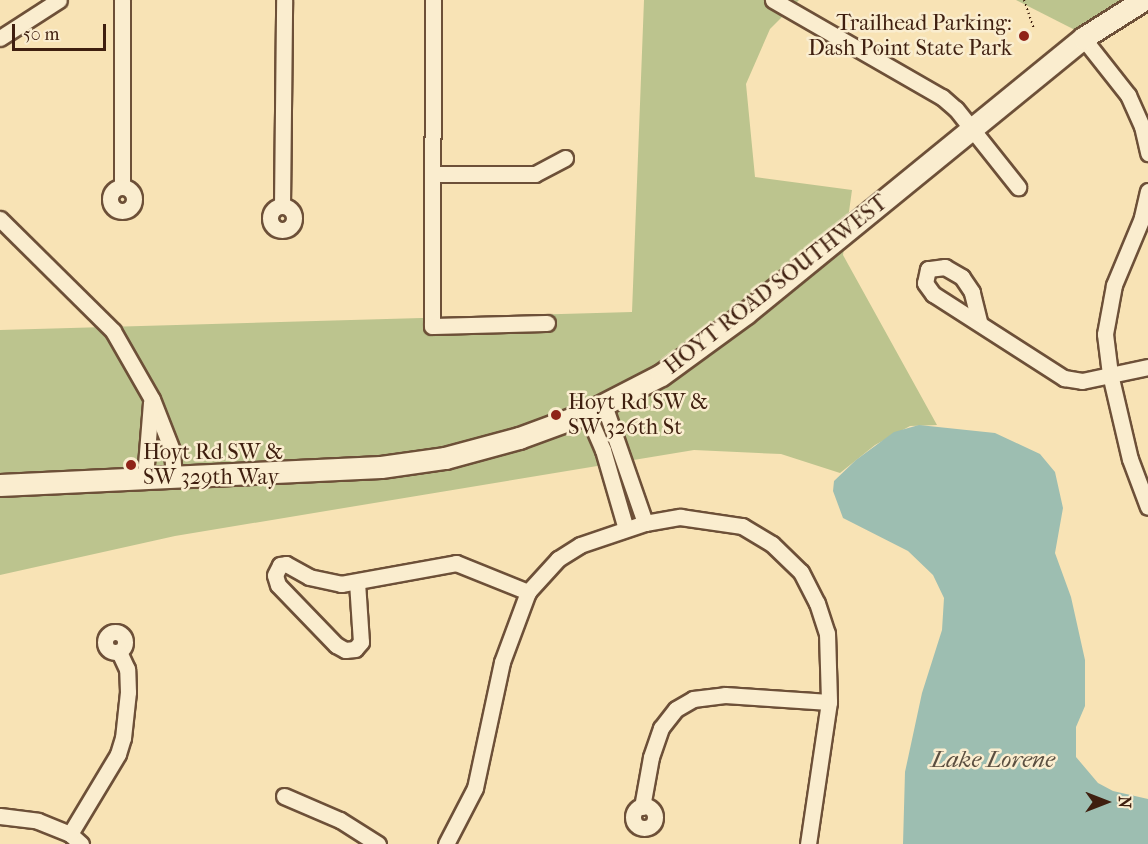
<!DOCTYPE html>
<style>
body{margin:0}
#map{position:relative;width:1148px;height:844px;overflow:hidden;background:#f8e3b5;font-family:"IM FELL French Canon",serif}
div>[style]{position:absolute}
.green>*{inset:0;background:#bcc48e}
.water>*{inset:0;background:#9dbeb1}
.path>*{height:2px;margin-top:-1px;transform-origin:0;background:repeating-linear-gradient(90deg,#3f1f0f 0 1.5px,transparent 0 4.5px)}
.roads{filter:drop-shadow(2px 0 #6d5038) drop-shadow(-2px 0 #6d5038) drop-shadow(0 2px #6d5038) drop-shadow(0 -2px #6d5038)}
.minor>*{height:15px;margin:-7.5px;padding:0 7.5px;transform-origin:7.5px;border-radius:7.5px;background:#faedcf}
.minor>.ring{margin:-7.5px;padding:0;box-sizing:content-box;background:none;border:15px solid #faedcf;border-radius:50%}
.secondary>*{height:21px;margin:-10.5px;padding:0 10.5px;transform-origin:10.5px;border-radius:10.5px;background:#faedcf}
.dots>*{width:16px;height:16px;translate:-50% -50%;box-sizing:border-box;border:3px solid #faedcf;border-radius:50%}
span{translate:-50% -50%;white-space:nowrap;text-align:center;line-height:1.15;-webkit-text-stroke:5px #faedcf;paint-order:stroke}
.poi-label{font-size:22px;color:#3f1f0f}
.right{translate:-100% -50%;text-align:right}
.left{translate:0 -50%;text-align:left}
.street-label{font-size:22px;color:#3f1f0f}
.water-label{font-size:24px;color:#5b4f40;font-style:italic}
.north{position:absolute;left:1076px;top:772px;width:60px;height:60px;-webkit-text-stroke:4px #faedcf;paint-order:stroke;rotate:90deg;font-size:16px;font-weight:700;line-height:24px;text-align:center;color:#3f1f0f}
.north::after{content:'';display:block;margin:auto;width:21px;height:27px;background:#3f1f0f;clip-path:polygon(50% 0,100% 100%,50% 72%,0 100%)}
.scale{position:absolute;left:12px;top:24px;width:94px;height:27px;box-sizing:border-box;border:3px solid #3f1f0f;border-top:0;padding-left:8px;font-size:18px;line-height:21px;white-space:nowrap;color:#3f1f0f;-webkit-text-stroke:4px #faedcf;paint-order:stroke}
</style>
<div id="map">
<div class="green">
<i style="clip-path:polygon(644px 0,799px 0,770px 29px,746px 84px,755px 177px,852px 190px,843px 255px,937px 425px,910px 426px,875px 445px,840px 473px,781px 454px,694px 450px,175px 536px,0 575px,0 330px,632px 312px)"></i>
<i style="clip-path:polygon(1016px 0,1123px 0,1077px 31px)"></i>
</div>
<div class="water">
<i style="clip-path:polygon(919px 425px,995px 433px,1040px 454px,1055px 472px,1063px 508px,1055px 553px,1071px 597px,1085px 660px,1085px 706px,1076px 727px,1076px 757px,1098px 783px,1113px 791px,1148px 799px,1148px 844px,903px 844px,905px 772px,922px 693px,942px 630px,944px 598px,933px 575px,908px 551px,843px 518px,833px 491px,834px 481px,856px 460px,894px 432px)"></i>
</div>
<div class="path">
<i style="left:1024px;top:0;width:31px;rotate:71deg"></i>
</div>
<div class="roads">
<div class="minor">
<i style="left:433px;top:0;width:326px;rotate:90.2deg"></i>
<i style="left:432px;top:326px;width:115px;rotate:-1.5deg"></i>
<i style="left:773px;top:0;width:195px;rotate:29.9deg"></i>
<i style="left:942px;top:97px;width:18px;rotate:41deg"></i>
<i style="left:956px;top:109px;width:100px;rotate:51.5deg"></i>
<i style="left:0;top:38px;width:70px;rotate:-32.8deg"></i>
<i style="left:1083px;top:38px;width:73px;rotate:51.7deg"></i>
<i style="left:1128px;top:95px;width:34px;rotate:66deg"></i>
<i style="left:1142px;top:126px;width:28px;rotate:77deg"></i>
<i style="left:432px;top:174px;width:103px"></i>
<i style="left:535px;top:174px;width:34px;rotate:-28deg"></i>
<i style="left:122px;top:186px;width:186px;rotate:-90deg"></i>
<i class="ring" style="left:110px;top:187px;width:9px;height:9px"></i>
<i style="left:1148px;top:191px;width:28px;rotate:103deg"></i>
<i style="left:1142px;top:218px;width:73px;rotate:112.7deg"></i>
<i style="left:1114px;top:285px;width:50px;rotate:100.4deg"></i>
<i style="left:1105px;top:334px;width:40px;rotate:82.9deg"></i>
<i style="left:1110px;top:374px;width:87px;rotate:76.8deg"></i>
<i style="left:1130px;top:459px;width:51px;rotate:69.4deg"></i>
<i class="ring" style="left:270px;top:206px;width:9px;height:9px"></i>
<i style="left:282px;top:206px;width:206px;rotate:-89.4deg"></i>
<i style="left:0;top:219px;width:159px;rotate:44.7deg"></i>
<i style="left:113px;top:331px;width:78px;rotate:60.2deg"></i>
<i style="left:152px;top:399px;width:55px;rotate:68.6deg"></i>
<i style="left:172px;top:450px;width:26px;rotate:86deg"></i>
<i style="left:979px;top:321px;width:30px;rotate:-104deg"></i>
<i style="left:972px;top:292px;width:18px;rotate:-124deg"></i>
<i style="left:962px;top:277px;width:20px;rotate:-150deg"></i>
<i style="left:945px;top:267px;width:17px;rotate:173deg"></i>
<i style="left:928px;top:269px;width:14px;rotate:102deg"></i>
<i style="left:925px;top:283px;width:14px;rotate:54deg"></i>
<i style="left:933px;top:294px;width:156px;rotate:32.7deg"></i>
<i style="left:1064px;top:378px;width:18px;rotate:9deg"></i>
<i style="left:1082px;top:381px;width:67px;rotate:-12deg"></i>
<i style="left:604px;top:405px;width:125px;rotate:70.8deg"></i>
<i style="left:587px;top:413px;width:40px;rotate:66.6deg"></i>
<i style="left:603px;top:450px;width:82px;rotate:73.8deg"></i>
<i style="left:145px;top:477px;width:75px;rotate:-85.4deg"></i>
<i style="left:357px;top:582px;width:60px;rotate:86.2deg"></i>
<i style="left:361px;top:642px;width:9px;rotate:131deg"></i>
<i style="left:355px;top:649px;width:10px;rotate:174deg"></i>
<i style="left:345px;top:650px;width:10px;rotate:-151deg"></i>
<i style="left:336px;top:645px;width:83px;rotate:-134deg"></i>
<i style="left:278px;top:585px;width:10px;rotate:-107deg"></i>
<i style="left:275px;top:575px;width:11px;rotate:-63deg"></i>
<i style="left:280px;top:565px;width:6px;rotate:-9deg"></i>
<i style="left:286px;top:564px;width:26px;rotate:29deg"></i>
<i style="left:309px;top:577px;width:33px;rotate:12deg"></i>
<i style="left:341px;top:584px;width:117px;rotate:-10.3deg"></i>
<i style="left:456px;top:563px;width:78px;rotate:21.9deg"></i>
<i style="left:528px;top:592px;width:45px;rotate:-47.7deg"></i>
<i style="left:558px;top:559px;width:26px;rotate:-32deg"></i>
<i style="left:580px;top:545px;width:69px;rotate:-18.7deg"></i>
<i style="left:645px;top:523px;width:36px;rotate:-10deg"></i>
<i style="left:680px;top:517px;width:63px;rotate:8.3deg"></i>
<i style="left:742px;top:526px;width:35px;rotate:31deg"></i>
<i style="left:772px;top:544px;width:40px;rotate:44deg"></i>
<i style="left:801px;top:572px;width:35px;rotate:63deg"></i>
<i style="left:817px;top:603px;width:32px;rotate:72deg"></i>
<i style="left:827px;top:633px;width:69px;rotate:88.3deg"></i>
<i style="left:829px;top:702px;width:144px;rotate:98.4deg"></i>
<i class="ring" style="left:105px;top:632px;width:5px;height:5px"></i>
<i style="left:284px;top:796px;width:61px;rotate:23.2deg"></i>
<i style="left:340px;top:820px;width:45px;rotate:32.3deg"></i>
<i class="ring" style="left:633px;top:806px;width:7px;height:7px"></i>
<i style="left:642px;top:807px;width:51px;rotate:-79.8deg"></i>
<i style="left:651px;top:757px;width:31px;rotate:-71deg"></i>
<i style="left:661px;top:728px;width:24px;rotate:-52deg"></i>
<i style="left:676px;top:709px;width:20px;rotate:-30deg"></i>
<i style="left:693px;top:699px;width:32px;rotate:-7deg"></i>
<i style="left:725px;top:695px;width:104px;rotate:3.9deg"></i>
<i style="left:0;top:816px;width:38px;rotate:7deg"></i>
<i style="left:38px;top:821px;width:35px;rotate:22deg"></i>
<i style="left:70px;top:834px;width:15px;rotate:42deg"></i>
<i style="left:70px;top:834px;width:93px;rotate:-59deg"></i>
<i style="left:118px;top:754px;width:17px;rotate:-73deg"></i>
<i style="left:123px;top:738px;width:46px;rotate:-83.8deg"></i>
<i style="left:128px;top:692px;width:23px;rotate:-92deg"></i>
<i style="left:127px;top:669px;width:19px;rotate:-115deg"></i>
<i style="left:446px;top:844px;width:63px;rotate:-62.6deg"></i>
<i style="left:475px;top:788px;width:129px;rotate:-77.9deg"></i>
<i style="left:502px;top:662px;width:75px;rotate:-69.6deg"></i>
</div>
<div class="secondary">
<i style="left:0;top:485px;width:381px;rotate:-2.7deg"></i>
<i style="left:381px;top:467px;width:65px;rotate:-8deg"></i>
<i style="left:445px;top:458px;width:77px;rotate:-15.1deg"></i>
<i style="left:519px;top:438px;width:72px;rotate:-20.2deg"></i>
<i style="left:587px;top:413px;width:83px;rotate:-27.2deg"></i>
<i style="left:661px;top:375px;width:105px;rotate:-36.1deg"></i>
<i style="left:746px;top:313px;width:435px;rotate:-39.2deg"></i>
<i style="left:1083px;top:38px;width:71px;rotate:-32.3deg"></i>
</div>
</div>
<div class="dots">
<i style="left:1024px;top:36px;background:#8f2418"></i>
<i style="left:556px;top:415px;background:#8f2418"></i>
<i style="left:131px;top:465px;background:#8f2418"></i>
</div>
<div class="poi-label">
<span class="right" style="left:1012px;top:36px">Trailhead Parking:<br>Dash Point State Park</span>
<span class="left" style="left:568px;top:415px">Hoyt Rd SW &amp;<br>SW 326th St</span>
<span class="left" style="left:143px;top:465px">Hoyt Rd SW &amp;<br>SW 329th Way</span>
</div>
<div class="street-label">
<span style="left:776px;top:285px;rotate:-38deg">HOYT ROAD SOUTHWEST</span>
</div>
<div class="water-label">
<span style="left:993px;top:760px">Lake Lorene</span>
</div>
<div class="north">N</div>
<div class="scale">50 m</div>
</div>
